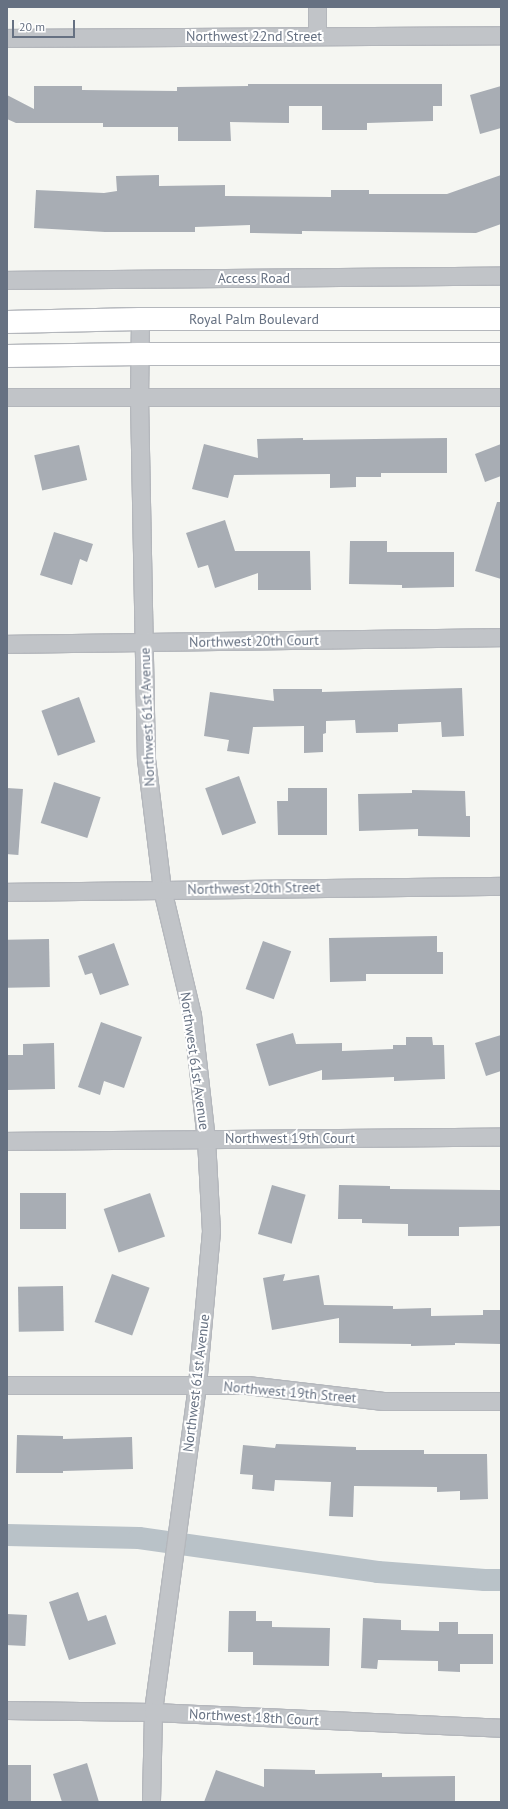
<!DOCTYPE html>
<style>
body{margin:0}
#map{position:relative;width:508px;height:1809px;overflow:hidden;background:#f5f6f2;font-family:"PT Sans",sans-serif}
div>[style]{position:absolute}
.canal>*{height:22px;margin:-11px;padding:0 11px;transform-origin:11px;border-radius:11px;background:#b9c2c8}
.building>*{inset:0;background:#a8adb4;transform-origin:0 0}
.roads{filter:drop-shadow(1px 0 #b4b7bc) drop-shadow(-1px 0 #b4b7bc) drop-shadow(0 1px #b4b7bc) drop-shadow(0 -1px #b4b7bc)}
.minor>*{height:17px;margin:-8.5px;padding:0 8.5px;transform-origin:8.5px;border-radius:8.5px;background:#c1c4c8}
.secondary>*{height:22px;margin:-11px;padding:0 11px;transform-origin:11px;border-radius:11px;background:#fff}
span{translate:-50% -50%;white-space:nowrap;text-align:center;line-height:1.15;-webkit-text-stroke:4px #fff;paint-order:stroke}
.street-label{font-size:14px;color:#667182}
.frame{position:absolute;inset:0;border:8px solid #667182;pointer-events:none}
.scale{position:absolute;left:12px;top:20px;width:63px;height:18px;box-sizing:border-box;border:2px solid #667182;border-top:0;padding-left:5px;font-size:12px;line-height:14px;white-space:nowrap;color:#667182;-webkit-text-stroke:3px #fff;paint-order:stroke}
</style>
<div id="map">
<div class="canal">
<i style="left:7px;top:1535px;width:132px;rotate:1.3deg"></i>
<i style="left:139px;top:1538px;width:241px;rotate:8.1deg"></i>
<i style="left:378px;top:1572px;width:107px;rotate:4.3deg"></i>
<i style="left:485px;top:1580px;width:16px"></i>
</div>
<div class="building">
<i style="clip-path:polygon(248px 84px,442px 84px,442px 106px,433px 106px,433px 121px,367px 123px,367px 130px,322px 130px,322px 106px,289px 106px,289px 123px,230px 122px,231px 141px,178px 141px,178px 127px,103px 127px,103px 123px,16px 123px,7px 119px,7px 95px,34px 109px,34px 86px,82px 86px,82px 90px,177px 91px,177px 87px,248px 86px)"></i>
<i style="clip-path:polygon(501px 86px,501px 128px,480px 134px,470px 95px)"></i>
<i style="clip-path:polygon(159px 175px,159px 186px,225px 185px,225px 196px,331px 197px,331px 190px,369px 190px,369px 194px,447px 194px,501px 175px,501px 224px,476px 233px,302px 231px,302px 234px,250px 233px,250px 225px,195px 227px,195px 232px,105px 232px,34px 228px,36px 190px,104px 193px,117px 191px,116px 176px)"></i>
<i style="clip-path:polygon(303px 438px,303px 440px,447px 438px,447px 473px,381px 473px,381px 477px,356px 477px,356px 487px,330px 488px,330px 474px,234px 475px,228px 498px,192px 489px,204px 444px,258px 458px,257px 439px)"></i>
<i style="clip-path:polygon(501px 444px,501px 476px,485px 482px,475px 454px)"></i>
<i style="left:79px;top:445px;width:36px;height:46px;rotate:77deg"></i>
<i style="clip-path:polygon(497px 502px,501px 502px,501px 579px,475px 571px)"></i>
<i style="clip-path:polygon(225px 520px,235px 551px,310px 551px,311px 590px,258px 590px,258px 573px,215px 588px,208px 565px,198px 568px,186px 533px)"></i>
<i style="clip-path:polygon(54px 532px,93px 544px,87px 562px,80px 559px,72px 585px,40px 575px)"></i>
<i style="clip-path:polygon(350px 541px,387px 541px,387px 552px,454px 552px,454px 587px,402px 588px,402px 585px,349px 584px)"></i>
<i style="clip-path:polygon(462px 688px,464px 736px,442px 737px,441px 722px,398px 724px,398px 732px,356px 733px,355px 720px,326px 721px,326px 733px,323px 734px,323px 752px,304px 753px,304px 726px,253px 727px,249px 754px,227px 751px,229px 740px,204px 736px,210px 692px,274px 701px,273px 689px,322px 689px,322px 692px)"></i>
<i style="left:79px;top:697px;width:48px;height:40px;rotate:70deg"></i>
<i style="left:239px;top:776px;width:50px;height:36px;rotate:70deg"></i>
<i style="left:54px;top:782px;width:49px;height:43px;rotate:18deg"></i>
<i style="left:7px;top:788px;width:16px;height:66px;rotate:4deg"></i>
<i style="clip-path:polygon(288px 788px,327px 788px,327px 835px,278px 835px,277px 801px,288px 801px)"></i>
<i style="clip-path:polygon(412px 790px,465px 791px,466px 816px,470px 816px,470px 837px,418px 836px,418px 829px,359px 831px,358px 794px,412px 793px)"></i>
<i style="clip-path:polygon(437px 936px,437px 952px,443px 952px,443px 974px,366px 974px,366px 981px,330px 982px,329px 938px)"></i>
<i style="left:49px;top:939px;width:48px;height:42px;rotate:89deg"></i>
<i style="left:263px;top:941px;width:30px;height:51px;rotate:20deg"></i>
<i style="clip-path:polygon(114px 943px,129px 985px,100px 995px,92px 973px,85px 975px,78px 956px)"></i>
<i style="clip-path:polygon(101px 1022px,142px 1037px,124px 1088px,104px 1081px,100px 1095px,78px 1087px)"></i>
<i style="clip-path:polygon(293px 1033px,296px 1044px,342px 1043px,342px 1051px,393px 1049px,393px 1045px,406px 1045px,406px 1037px,432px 1037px,433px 1045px,444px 1045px,445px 1079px,394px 1081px,394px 1077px,322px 1080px,322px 1070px,269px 1086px,256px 1044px)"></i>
<i style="clip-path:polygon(501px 1035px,501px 1071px,486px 1076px,475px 1043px)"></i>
<i style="clip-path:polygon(54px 1043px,55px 1089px,7px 1090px,7px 1055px,23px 1055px,23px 1044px)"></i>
<i style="left:272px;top:1185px;width:35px;height:51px;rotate:16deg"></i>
<i style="clip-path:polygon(339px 1185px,390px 1186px,390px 1189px,501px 1190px,501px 1226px,459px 1227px,459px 1236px,408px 1236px,408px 1224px,362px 1223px,362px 1219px,338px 1219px)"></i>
<i style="left:20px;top:1193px;width:46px;height:36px"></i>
<i style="left:150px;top:1193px;width:46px;height:49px;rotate:71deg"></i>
<i style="left:112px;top:1274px;width:40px;height:51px;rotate:20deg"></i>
<i style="clip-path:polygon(285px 1274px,283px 1281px,319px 1275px,324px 1305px,393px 1306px,393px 1309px,431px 1308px,431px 1316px,483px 1315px,483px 1310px,501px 1310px,501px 1344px,455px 1343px,455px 1345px,411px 1346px,411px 1344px,339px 1343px,339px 1318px,272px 1330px,263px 1278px)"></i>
<i style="left:63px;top:1286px;width:45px;height:45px;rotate:89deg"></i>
<i style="clip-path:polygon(17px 1435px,63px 1436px,63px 1439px,132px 1437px,133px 1469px,63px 1471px,63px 1473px,16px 1473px)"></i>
<i style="clip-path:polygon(276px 1444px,356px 1447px,356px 1450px,424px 1450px,424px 1454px,487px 1454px,488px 1499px,460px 1500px,460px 1491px,437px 1492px,437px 1487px,354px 1486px,353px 1517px,329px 1516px,331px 1482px,275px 1480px,274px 1491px,252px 1489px,253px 1475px,240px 1474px,243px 1445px,275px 1448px)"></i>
<i style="clip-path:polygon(78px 1592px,88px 1621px,106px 1615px,116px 1644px,69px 1660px,49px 1602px)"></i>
<i style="clip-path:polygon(229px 1611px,256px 1611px,256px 1621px,272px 1621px,272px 1627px,330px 1628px,329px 1666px,253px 1665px,253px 1652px,228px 1652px)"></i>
<i style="left:7px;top:1614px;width:20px;height:31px;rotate:3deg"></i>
<i style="clip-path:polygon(363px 1618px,401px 1620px,401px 1630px,439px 1631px,439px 1622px,458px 1622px,458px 1634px,493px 1634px,493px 1664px,460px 1664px,460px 1672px,438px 1671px,438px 1661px,378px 1660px,377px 1669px,361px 1668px)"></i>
<i style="clip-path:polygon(87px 1763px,99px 1802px,62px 1802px,53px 1774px)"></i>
<i style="left:7px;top:1765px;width:24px;height:36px"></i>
<i style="clip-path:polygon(264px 1769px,315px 1770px,315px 1774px,382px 1773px,382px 1777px,455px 1776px,455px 1802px,204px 1802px,216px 1770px,264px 1787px)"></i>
</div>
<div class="roads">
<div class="minor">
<i style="left:317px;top:7px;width:28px;rotate:90deg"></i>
<i style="left:7px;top:38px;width:494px;rotate:-0.3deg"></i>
<i style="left:7px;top:280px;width:494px;rotate:-0.5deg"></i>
<i style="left:140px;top:319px;width:78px;rotate:90.7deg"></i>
<i style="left:139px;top:397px;width:362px;rotate:88.9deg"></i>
<i style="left:146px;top:759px;width:131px;rotate:83deg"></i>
<i style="left:162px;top:889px;width:130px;rotate:76.6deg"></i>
<i style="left:192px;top:1015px;width:125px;rotate:83.6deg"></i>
<i style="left:206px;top:1139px;width:92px;rotate:86.9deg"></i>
<i style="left:211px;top:1231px;width:155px;rotate:95.2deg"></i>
<i style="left:197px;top:1385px;width:330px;rotate:97.7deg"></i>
<i style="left:153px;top:1712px;width:90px;rotate:91.3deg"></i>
<i style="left:7px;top:397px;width:494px"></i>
<i style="left:7px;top:644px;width:494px;rotate:-0.8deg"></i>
<i style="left:7px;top:892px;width:494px;rotate:-0.7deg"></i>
<i style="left:7px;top:1141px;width:494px;rotate:-0.5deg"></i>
<i style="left:7px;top:1385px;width:240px"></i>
<i style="left:247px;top:1385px;width:137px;rotate:6.7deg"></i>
<i style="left:383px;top:1401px;width:118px"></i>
<i style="left:7px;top:1710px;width:146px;rotate:0.8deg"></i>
<i style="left:153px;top:1712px;width:348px;rotate:2.6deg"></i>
</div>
<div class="secondary">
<i style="left:7px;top:322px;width:133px;rotate:-1.3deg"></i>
<i style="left:140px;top:319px;width:361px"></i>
<i style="left:7px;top:356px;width:133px;rotate:-0.9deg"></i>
<i style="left:140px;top:354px;width:361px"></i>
</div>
</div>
<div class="street-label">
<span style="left:254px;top:36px">Northwest 22nd Street</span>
<span style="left:254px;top:278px">Access Road</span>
<span style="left:254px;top:319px">Royal Palm Boulevard</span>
<span style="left:254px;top:641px;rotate:-1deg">Northwest 20th Court</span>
<span style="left:147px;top:717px;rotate:-92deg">Northwest 61st Avenue</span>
<span style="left:254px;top:888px;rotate:-1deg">Northwest 20th Street</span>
<span style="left:195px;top:1061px;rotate:82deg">Northwest 61st Avenue</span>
<span style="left:290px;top:1138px">Northwest 19th Court</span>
<span style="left:196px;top:1383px;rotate:-83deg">Northwest 61st Avenue</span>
<span style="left:290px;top:1392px;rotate:5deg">Northwest 19th Street</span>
<span style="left:254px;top:1717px;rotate:3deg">Northwest 18th Court</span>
</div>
<div class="frame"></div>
<div class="scale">20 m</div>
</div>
